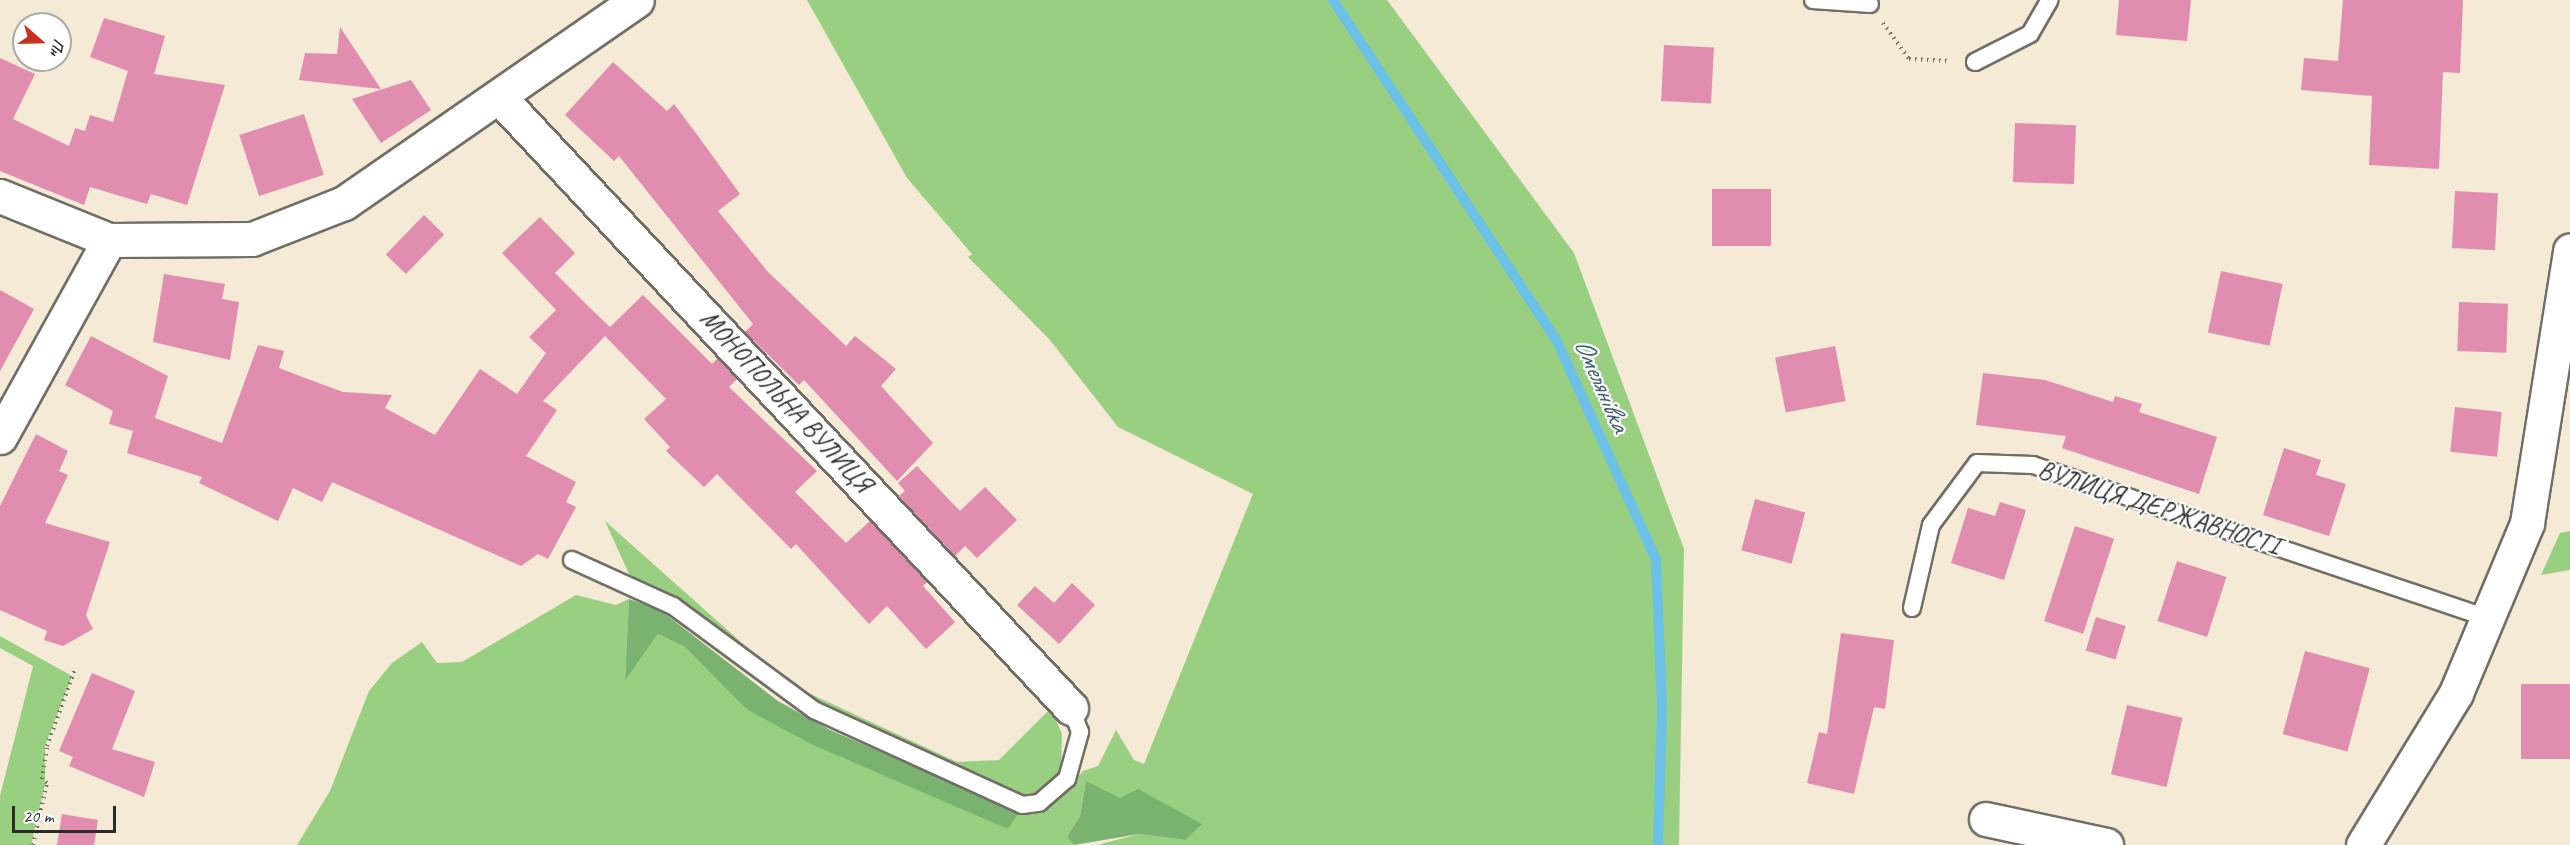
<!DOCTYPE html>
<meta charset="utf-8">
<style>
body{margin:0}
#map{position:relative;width:2570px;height:845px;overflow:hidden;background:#f4ead5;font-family:Caveat,sans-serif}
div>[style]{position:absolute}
.green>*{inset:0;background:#98cf81}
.forest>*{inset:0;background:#7ab26f}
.stream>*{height:10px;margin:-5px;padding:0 5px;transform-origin:5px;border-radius:5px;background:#6bc1e8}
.building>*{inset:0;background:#e08daf;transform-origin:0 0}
.path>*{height:4px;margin-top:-2px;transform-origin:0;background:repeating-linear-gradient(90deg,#716e66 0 1.5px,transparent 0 6px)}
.roads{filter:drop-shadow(2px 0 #716e66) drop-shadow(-2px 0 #716e66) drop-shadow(0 2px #716e66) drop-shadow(0 -2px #716e66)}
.lane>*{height:16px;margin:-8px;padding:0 8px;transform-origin:8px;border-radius:8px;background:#fff}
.street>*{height:33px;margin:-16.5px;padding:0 16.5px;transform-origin:16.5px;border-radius:16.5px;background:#fff}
.secondary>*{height:33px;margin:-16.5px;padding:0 16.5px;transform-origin:16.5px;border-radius:16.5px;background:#fff}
span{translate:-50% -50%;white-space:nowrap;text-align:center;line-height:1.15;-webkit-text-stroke:4.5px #fff;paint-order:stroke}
.street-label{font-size:26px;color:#2b2b2b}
.water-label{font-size:27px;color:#41606d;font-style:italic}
.north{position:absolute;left:12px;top:12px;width:60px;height:60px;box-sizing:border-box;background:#fff;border:2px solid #aaa;border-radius:50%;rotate:110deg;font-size:16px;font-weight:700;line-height:24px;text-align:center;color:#2b2b2b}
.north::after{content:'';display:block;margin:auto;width:21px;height:27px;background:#c8321e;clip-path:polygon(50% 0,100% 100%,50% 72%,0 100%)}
.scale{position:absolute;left:12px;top:806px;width:104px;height:27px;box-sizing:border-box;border:3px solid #2b2b2b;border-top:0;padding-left:8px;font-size:18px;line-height:21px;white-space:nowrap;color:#2b2b2b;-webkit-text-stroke:4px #fff;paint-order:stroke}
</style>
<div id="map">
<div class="green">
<i style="clip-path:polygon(807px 0,1387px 0,1574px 253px,1684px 549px,1679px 845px,1097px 845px,1139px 834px,1185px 840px,1086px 781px,1080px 816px,1067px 837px,1074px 845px,297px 845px,330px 791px,369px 691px,392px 663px,422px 642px,437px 663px,462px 662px,576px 595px,616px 605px,629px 599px,625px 681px,658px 634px,685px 647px,746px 709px,1008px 829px,1020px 811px,1038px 811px,1061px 798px,1083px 771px,1098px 766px,1116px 730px,1134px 760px,1144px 764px,1253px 494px,1118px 427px,1049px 339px,968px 257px,972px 254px,907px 178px)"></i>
<i style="clip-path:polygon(605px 521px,787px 683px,957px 762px,999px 760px,1051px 708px,1062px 734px,1061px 775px,1038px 797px,1018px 796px,834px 715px,780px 684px,675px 601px,629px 574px)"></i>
<i style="clip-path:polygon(2570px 531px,2570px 570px,2541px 575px,2560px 533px)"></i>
<i style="clip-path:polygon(0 636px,72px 676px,45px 746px,45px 784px,31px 845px,0 845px,0 796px,33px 666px,0 648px)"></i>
</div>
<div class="forest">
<i style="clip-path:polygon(629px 599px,660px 610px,778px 701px,830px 730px,1020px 811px,1008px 829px,811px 744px,746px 709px,685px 647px,658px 634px,625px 681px)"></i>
<i style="clip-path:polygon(1086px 781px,1120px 798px,1138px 789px,1202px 824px,1185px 840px,1139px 834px,1074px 845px,1067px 837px,1080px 816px)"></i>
</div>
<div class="stream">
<i style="left:1333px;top:0;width:406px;rotate:56.7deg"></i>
<i style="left:1556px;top:339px;width:242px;rotate:65.6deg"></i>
<i style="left:1656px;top:559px;width:151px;rotate:87.7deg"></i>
<i style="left:1662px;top:710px;width:135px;rotate:91.7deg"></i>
</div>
<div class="building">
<i style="clip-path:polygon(2119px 0,2191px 0,2187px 41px,2116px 35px)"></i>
<i style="clip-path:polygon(2343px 0,2463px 0,2460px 73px,2443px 72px,2439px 169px,2369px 165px,2372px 96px,2301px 90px,2304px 58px,2338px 61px)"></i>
<i style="clip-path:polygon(104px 18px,165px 36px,154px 74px,225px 85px,187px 205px,151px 194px,147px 204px,90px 187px,84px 205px,0 171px,0 58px,35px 74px,13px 119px,69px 146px,75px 128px,85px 131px,90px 115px,113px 122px,128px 71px,90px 57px)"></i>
<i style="clip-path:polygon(340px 27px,381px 89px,299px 80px,305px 53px,337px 54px)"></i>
<i style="left:1664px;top:45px;width:50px;height:56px;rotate:3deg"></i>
<i style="clip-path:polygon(613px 62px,667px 111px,674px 104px,698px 136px,740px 194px,718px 211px,768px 272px,846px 346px,855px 336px,896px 369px,881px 386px,933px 443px,897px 481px,804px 380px,799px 385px,745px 332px,753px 324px,619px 156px,614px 161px,565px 115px)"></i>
<i style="clip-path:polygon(411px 80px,431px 110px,381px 143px,352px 99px)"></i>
<i style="left:304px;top:114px;width:64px;height:68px;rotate:72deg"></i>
<i style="left:2015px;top:123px;width:61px;height:59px;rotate:2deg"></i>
<i style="left:1712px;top:189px;width:59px;height:57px"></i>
<i style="left:2455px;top:191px;width:43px;height:57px;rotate:3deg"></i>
<i style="left:424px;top:215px;width:28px;height:55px;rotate:44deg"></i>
<i style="clip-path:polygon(540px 217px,575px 253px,555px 273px,590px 308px,610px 327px,643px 295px,712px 364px,718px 358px,737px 379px,729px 387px,817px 471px,795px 492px,846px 543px,870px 521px,927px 582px,923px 586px,955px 622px,926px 649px,887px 606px,869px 624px,796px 544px,791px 549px,717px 474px,704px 487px,666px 451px,670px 447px,644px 419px,666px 399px,605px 336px,543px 401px,557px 410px,526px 456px,576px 482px,566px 502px,576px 507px,548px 559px,538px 554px,521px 566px,332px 482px,322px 502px,293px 488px,278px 521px,199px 483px,202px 477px,127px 453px,133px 431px,109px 424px,113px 411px,65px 385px,91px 336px,168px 376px,155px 418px,222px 443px,258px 345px,284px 351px,279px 368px,305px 378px,343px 392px,392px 395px,385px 408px,435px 435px,480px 369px,517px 394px,546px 353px,529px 337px,556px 310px,502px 253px)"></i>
<i style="left:2221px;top:271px;width:63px;height:63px;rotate:12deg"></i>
<i style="clip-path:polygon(164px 274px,225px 284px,222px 299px,239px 302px,230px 360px,153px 342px)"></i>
<i style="clip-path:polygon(0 290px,34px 309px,0 371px)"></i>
<i style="left:2459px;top:302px;width:49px;height:49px;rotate:2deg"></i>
<i style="left:1835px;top:346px;width:56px;height:61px;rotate:79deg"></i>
<i style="clip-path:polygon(1983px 373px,2045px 380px,2113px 402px,2115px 396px,2142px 404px,2139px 412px,2217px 437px,2199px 494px,2062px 448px,2066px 436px,1976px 425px)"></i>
<i style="left:2455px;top:407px;width:47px;height:45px;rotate:6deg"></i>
<i style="clip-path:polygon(36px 434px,68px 451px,59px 471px,68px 475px,45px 523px,110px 542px,86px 615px,93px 629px,63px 646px,44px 640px,47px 631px,0 610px,0 506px)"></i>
<i style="clip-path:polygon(2284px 448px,2321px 460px,2316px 475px,2346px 484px,2329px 536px,2263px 515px)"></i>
<i style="clip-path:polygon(917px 466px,960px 511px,985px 487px,1017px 520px,977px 558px,965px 546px,955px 556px,899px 496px,905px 491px,898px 483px)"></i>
<i style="left:1755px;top:499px;width:52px;height:53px;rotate:15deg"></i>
<i style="clip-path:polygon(2000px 502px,2026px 510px,2004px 580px,1951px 563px,1968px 508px,1995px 516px)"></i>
<i style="left:2075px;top:526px;width:41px;height:100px;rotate:18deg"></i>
<i style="left:2177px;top:561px;width:52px;height:63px;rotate:18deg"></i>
<i style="clip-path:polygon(1072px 583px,1095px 605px,1059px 644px,1017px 605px,1035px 586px,1054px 603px)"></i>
<i style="left:2096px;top:617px;width:31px;height:35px;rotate:17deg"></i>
<i style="clip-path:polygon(1841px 633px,1894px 640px,1885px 709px,1874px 707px,1854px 794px,1807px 783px,1819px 732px,1827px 734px)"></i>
<i style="left:2305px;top:651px;width:67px;height:86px;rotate:15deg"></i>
<i style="clip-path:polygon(92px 673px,135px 691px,112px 749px,155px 762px,144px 797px,69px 766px,73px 757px,59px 751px)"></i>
<i style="left:2570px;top:684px;width:75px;height:49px;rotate:90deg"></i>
<i style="left:2127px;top:705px;width:57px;height:71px;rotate:13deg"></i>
<i style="clip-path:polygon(62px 814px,98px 820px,94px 845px,57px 845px)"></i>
</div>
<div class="path">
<i style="left:1883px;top:23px;width:44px;rotate:54.2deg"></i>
<i style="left:1909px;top:59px;width:41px;rotate:2.8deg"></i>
<i style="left:33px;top:845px;width:64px;rotate:-77.3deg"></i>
<i style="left:47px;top:783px;width:6px;rotate:-141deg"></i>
<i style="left:42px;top:779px;width:33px;rotate:-81deg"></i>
<i style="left:47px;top:746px;width:82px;rotate:-70deg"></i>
</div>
<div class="roads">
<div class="lane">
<i style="left:1813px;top:0;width:57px;rotate:4deg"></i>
<i style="left:1975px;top:62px;width:62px;rotate:-27deg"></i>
<i style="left:2030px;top:34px;width:39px;rotate:-60deg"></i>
<i style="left:572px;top:560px;width:111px;rotate:24.5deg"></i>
<i style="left:673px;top:606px;width:175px;rotate:36.4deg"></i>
<i style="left:814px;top:710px;width:229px;rotate:24.5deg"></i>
<i style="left:1022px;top:805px;width:17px;rotate:-7deg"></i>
<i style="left:1039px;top:803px;width:37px;rotate:-41deg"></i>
<i style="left:1067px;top:779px;width:49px;rotate:-74.5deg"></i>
<i style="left:1080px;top:732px;width:26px;rotate:-111deg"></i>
<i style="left:1912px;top:608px;width:85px;rotate:-77.1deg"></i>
<i style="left:1931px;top:525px;width:77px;rotate:-53.4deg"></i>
<i style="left:1977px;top:463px;width:56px;rotate:2deg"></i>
<i style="left:2033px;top:465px;width:483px;rotate:18.6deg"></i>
</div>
<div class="street">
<i style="left:499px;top:97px;width:837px;rotate:46.89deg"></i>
<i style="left:0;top:196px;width:118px;rotate:22deg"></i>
<i style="left:109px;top:240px;width:143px;rotate:-0.4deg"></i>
<i style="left:252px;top:239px;width:99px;rotate:-21.4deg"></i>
<i style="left:344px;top:203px;width:356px;rotate:-34.7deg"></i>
<i style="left:0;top:437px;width:225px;rotate:-61deg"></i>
<i style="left:1986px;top:819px;width:123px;rotate:12.2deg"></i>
</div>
<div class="secondary">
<i style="left:2363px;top:845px;width:178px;rotate:-58.5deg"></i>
<i style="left:2456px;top:693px;width:184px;rotate:-67.3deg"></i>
<i style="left:2527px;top:523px;width:276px;rotate:-81deg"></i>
</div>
</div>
<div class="street-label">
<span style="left:786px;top:401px;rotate:47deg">МОНОПОЛЬНА ВУЛИЦЯ</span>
<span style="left:2159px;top:508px;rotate:18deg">ВУЛИЦЯ ДЕРЖАВНОСТІ</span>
</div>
<div class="water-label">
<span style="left:1602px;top:385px;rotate:66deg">Омелянівка</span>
</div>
<div class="north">Пн</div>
<div class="scale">20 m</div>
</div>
